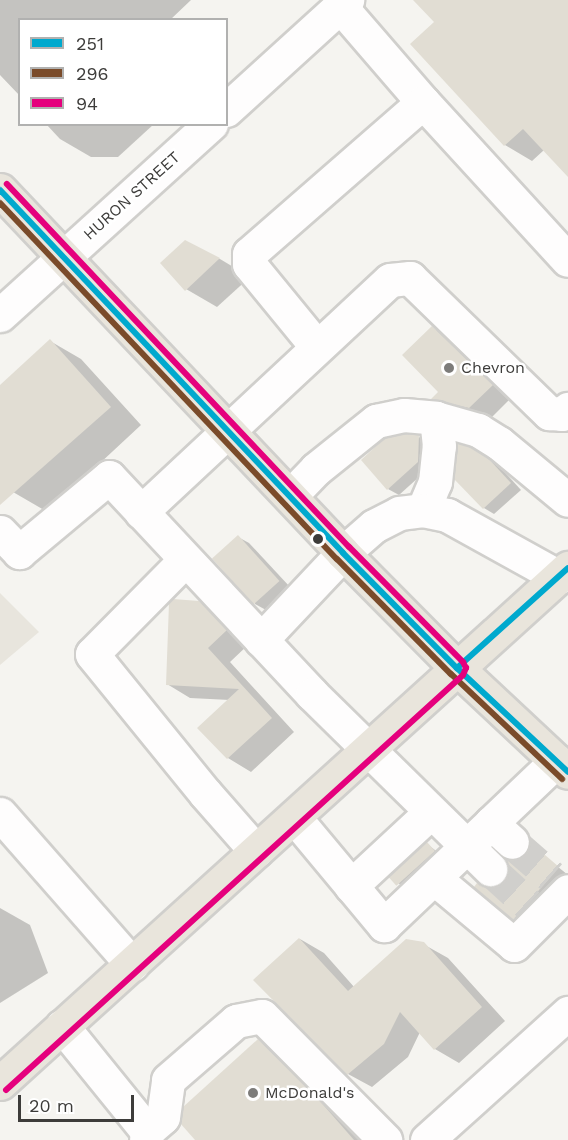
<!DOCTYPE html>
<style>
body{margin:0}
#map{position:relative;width:568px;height:1140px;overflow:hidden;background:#f5f4f0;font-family:"Work Sans",sans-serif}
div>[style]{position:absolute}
.built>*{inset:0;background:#e8e5dd}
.shadow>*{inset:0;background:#0003}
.building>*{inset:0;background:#e1ddd3;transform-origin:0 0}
.minor-tunnel>*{height:33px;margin-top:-16.5px;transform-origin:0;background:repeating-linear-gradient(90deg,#d0cfcc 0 33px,transparent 0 49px)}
.roads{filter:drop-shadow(2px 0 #d0cfcc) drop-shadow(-2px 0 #d0cfcc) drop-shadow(0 2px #d0cfcc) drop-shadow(0 -2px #d0cfcc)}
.minor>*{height:33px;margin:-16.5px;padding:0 16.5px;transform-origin:16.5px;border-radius:16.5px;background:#fefdfd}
.major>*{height:33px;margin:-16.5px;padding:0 16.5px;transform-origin:16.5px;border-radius:16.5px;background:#e9e5dc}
.bus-1>*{height:6px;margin:-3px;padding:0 3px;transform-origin:3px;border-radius:3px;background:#00a9ce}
.bus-2>*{height:6px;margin:-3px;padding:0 3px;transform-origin:3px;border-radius:3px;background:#7a4b2a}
.bus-3>*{height:6px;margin:-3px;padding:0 3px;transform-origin:3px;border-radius:3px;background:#e5007d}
.dots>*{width:16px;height:16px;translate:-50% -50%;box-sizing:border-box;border:3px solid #fff;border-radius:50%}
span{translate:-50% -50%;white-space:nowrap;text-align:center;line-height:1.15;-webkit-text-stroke:5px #fff;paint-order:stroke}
.street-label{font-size:16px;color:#3d3c3a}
.poi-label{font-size:16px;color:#3d3c3a}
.left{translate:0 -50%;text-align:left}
.legend{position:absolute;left:18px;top:18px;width:210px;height:108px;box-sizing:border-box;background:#fff;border:2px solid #b1b1b0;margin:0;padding:8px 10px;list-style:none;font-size:18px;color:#3d3c3a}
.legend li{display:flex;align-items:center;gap:12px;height:30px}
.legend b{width:30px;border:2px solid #b1b1b0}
.scale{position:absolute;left:18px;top:1095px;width:116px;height:27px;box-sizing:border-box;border:3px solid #3d3c3a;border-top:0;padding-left:8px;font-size:18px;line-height:21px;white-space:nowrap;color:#3d3c3a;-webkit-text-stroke:4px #fff;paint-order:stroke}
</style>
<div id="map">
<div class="built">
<i style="clip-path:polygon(0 593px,39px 632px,0 665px)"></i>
</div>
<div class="shadow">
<i style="clip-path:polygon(0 0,191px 0,170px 20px,20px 20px,20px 96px,0 75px)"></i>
<i style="clip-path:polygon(440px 0,568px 0,568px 176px,544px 150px,532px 161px,505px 145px,436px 22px)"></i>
<i style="clip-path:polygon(46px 124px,154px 124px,118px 157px,91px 157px,60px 139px)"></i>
<i style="clip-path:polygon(185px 242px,220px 259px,250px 277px,217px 307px,186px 289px)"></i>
<i style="clip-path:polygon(432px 328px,453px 339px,512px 397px,490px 419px,452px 410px,433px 398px,440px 392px)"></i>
<i style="clip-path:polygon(50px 341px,81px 359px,141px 425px,70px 491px,67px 489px,44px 510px,13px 492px,0 477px,0 387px)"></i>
<i style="clip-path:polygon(419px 437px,429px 443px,429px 468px,399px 495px,388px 489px)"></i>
<i style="clip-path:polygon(470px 449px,499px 466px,521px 490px,494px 514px,484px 508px)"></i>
<i style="clip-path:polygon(238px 537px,249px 543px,290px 587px,266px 610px,255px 604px)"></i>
<i style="clip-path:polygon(199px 602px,222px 616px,249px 644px,230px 662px,294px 732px,251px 772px,228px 758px,230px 700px,190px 698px,167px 684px)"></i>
<i style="clip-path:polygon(427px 844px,444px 857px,409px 891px,390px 877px)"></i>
<i style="clip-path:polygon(531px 845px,568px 875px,524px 924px,514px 918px,486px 889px,496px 888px,504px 884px,518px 861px,527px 856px)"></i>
<i style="clip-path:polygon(0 908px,30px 925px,48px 973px,0 1003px)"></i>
<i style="clip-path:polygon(300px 939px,324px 953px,355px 988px,423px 944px,448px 958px,505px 1021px,459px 1063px,435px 1049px,420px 1032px,408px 1057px,372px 1087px,348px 1074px)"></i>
<i style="clip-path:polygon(258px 1041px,285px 1056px,365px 1140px,197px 1140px)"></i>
</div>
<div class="building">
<i style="clip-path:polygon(413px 0,568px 0,568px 177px,523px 129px,504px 146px,410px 44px,434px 22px)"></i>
<i style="clip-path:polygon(185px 240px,220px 258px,185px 291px,160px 263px)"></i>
<i style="clip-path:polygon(432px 326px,493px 385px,469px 408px,431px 399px,438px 392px,402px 355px)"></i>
<i style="clip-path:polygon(50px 339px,111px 407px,0 505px,0 385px)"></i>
<i style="clip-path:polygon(405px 434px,419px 435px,418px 462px,387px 490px,361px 460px,385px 438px)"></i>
<i style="clip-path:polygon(458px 444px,470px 447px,488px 458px,511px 483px,483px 509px,454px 479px)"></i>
<i style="left:238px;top:535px;width:62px;height:35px;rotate:48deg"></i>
<i style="clip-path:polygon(173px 599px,199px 601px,227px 630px,208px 648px,272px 718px,227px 759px,197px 728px,239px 689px,166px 685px,169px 603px)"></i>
<i style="left:427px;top:842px;width:12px;height:52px;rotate:48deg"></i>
<i style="clip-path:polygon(530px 842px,559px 867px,513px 920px,474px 887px,477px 883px,486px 887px,496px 887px,503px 883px,508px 873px,505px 859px,517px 860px,525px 855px)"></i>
<i style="clip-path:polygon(299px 938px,348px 991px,406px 939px,424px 942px,482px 1007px,434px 1050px,400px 1012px,384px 1044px,347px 1075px,253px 980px)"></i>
<i style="clip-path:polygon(258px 1039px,319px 1100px,354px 1140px,195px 1140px,180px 1123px,183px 1107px)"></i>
</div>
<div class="minor-tunnel">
<i style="left:512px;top:842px;width:52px;rotate:41.1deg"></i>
<i style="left:490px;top:869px;width:52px;rotate:42.6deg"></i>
</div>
<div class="roads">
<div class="minor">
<i style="left:340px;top:6px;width:127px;rotate:49.2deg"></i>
<i style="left:226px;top:110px;width:164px;rotate:-42.3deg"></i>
<i style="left:0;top:315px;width:285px;rotate:-42.2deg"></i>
<i style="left:317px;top:347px;width:107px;rotate:-129.3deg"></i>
<i style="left:249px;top:264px;width:10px;rotate:-90deg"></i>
<i style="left:249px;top:254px;width:231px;rotate:-41.1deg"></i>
<i style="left:423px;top:102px;width:214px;rotate:47.5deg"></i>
<i style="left:290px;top:496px;width:37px;rotate:-46deg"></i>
<i style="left:316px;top:469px;width:77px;rotate:-38.7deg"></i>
<i style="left:376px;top:421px;width:29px;rotate:-12deg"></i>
<i style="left:404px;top:415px;width:32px;rotate:5deg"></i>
<i style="left:436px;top:418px;width:44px;rotate:15.9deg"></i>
<i style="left:478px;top:430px;width:25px;rotate:32deg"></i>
<i style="left:499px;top:443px;width:89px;rotate:39.6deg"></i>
<i style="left:423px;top:510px;width:30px;rotate:-67deg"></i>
<i style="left:435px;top:482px;width:36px;rotate:-84deg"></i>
<i style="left:439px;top:446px;width:28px;rotate:-96deg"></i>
<i style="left:141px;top:512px;width:340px;rotate:-43deg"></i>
<i style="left:390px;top:280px;width:20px;rotate:-6deg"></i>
<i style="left:410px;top:278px;width:194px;rotate:44.2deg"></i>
<i style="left:549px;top:413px;width:13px;rotate:4deg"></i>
<i style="left:562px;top:414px;width:8px;rotate:-40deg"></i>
<i style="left:0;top:532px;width:28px;rotate:46deg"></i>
<i style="left:19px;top:552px;width:117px;rotate:-39.8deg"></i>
<i style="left:109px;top:477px;width:297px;rotate:46.9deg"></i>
<i style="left:312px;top:694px;width:250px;rotate:44.5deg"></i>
<i style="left:185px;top:560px;width:132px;rotate:134.7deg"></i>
<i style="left:92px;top:654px;width:179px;rotate:50.9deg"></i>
<i style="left:205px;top:793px;width:77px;rotate:48.7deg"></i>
<i style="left:261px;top:640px;width:120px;rotate:-46.7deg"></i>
<i style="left:343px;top:553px;width:41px;rotate:-41.1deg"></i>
<i style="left:374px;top:526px;width:28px;rotate:-27deg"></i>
<i style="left:399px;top:513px;width:24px;rotate:-7deg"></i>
<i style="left:423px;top:510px;width:25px;rotate:12deg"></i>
<i style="left:447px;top:515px;width:128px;rotate:29deg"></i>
<i style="left:0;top:814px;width:200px;rotate:48.7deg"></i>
<i style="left:294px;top:817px;width:141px;rotate:50.2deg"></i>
<i style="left:384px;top:925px;width:148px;rotate:-43.6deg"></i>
<i style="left:491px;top:823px;width:28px;rotate:42deg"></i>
<i style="left:491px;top:823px;width:90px;rotate:-43.6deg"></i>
<i style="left:434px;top:878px;width:104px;rotate:39.9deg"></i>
<i style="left:514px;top:945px;width:76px;rotate:-45deg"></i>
<i style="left:351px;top:886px;width:109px;rotate:-42.8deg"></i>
<i style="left:62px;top:1026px;width:135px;rotate:51deg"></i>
<i style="left:147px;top:1131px;width:9px;rotate:96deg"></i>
<i style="left:147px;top:1131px;width:21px;rotate:-41deg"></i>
<i style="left:163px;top:1117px;width:37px;rotate:-82deg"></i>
<i style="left:168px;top:1080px;width:90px;rotate:-40.9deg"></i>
<i style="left:236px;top:1021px;width:26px;rotate:-11deg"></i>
<i style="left:262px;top:1016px;width:175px;rotate:45.2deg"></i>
<i style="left:427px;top:1140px;width:190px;rotate:-42deg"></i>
</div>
<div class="major">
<i style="left:0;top:190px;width:499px;rotate:46.6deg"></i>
<i style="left:343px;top:553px;width:162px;rotate:45.3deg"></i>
<i style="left:457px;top:668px;width:152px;rotate:43.1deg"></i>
<i style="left:0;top:1083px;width:767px;rotate:-42.2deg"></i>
</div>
</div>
<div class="bus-1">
<i style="left:0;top:190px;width:499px;rotate:46.6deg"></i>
<i style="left:343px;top:553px;width:162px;rotate:45.3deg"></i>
<i style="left:457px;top:668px;width:152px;rotate:43.1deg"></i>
<i style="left:457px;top:668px;width:149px;rotate:-42deg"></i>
</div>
<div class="bus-2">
<i style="left:0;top:203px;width:490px;rotate:46.6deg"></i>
<i style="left:337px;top:559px;width:162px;rotate:45.3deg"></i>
<i style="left:451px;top:674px;width:153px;rotate:43.4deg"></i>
</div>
<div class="bus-3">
<i style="left:6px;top:1090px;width:617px;rotate:-42.24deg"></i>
<i style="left:463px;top:675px;width:8px;rotate:-67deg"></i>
<i style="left:466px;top:668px;width:7px;rotate:-117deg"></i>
<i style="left:463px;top:662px;width:162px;rotate:-134.7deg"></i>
<i style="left:349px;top:547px;width:499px;rotate:-133.3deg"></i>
</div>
<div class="dots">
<i style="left:449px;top:368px;background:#7d7c7a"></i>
<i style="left:318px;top:539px;background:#3d3c3a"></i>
<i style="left:253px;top:1093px;background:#7d7c7a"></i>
</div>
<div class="street-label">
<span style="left:132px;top:196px;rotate:-42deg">HURON STREET</span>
</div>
<div class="poi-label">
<span class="left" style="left:461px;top:368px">Chevron</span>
<span class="left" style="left:265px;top:1093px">McDonald's</span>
</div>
<ul class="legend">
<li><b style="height:8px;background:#00a9ce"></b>251</li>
<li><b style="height:8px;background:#7a4b2a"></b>296</li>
<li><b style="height:8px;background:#e5007d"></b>94</li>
</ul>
<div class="scale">20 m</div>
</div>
